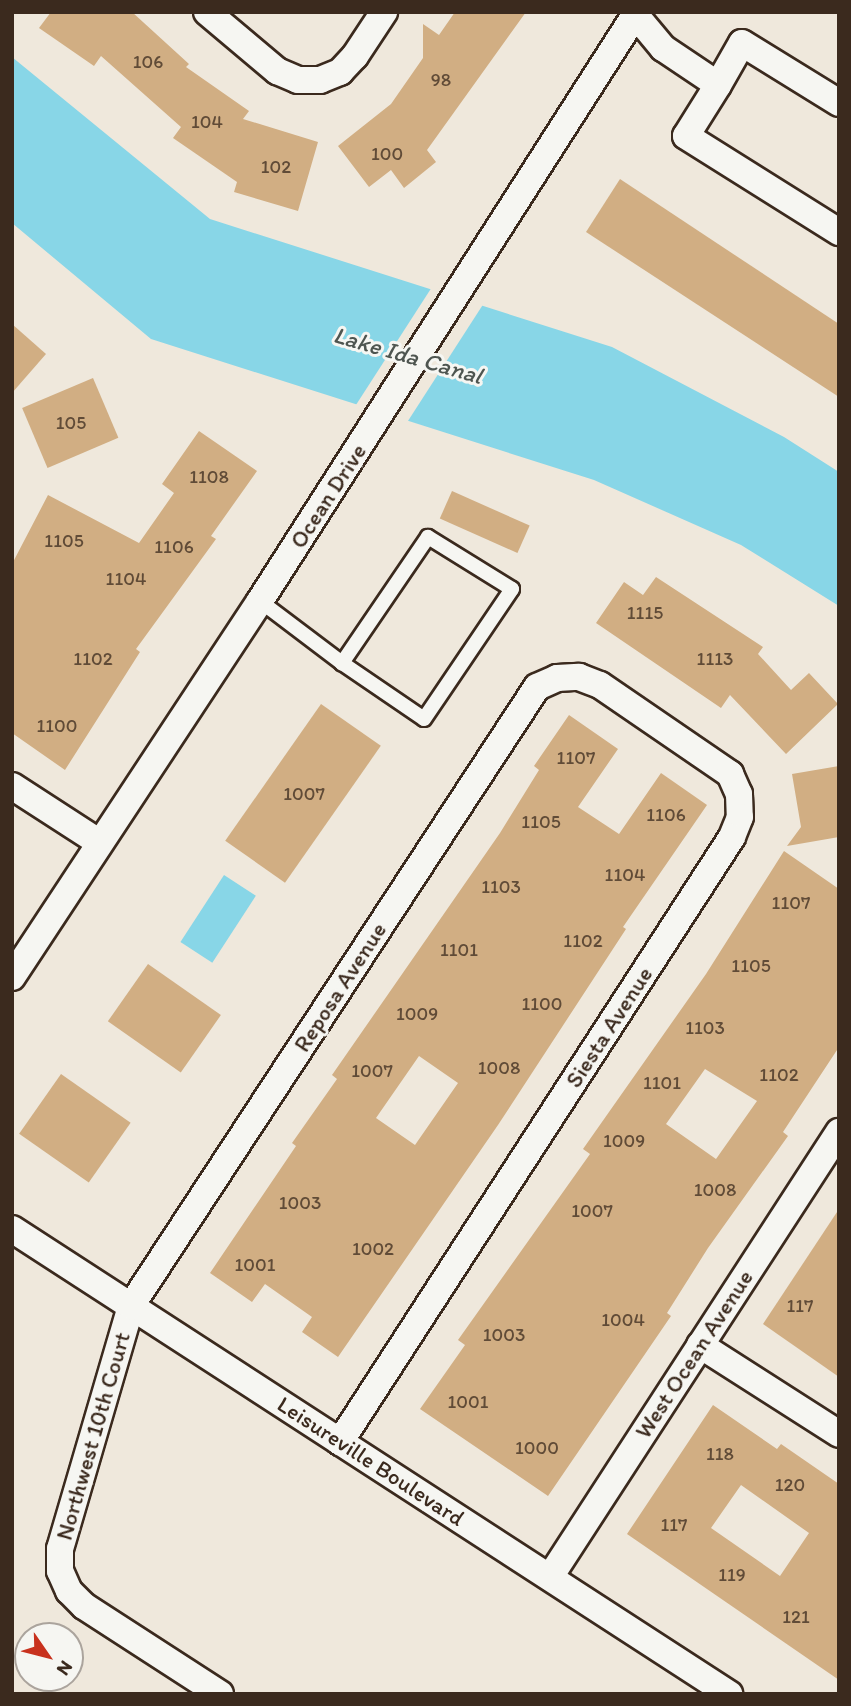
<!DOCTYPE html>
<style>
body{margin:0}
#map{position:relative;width:851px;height:1706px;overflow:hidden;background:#efe8dc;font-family:Itim,sans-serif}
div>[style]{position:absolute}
.water>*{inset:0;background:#88d6e7;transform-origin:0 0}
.pier>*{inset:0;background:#efe8dc}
.building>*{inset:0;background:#d1ae83;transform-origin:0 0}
.roads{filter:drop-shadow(2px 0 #3b2a1e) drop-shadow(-2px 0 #3b2a1e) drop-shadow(0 2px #3b2a1e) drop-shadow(0 -2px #3b2a1e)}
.service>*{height:14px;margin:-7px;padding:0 7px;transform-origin:7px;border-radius:7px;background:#f6f6f2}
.minor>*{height:26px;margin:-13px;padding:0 13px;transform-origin:13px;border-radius:13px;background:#f6f6f2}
span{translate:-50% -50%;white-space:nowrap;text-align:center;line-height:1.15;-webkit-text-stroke:6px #f6f6f2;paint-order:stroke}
.number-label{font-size:19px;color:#604b37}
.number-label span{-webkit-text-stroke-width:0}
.street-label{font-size:23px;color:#3b2a1e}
.water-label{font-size:24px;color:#4e5550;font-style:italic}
.frame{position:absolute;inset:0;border:14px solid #3b2a1e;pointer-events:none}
.north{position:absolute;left:14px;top:1622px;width:70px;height:70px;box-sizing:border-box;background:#f6f6f2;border:2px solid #aba49d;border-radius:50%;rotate:125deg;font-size:19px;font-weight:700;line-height:28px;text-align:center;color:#3b2a1e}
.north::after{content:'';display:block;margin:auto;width:24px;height:32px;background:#c8321e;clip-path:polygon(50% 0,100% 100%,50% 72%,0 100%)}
</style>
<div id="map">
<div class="water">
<i style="clip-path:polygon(12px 57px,210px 219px,612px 347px,784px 437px,839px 472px,839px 606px,741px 545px,594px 480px,151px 339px,12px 223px)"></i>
<i style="left:224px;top:875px;width:38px;height:80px;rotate:33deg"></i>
</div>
<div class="pier">
<i style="clip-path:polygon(432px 287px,484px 303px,406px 424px,354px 408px)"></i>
</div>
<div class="building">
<i style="clip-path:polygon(51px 12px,132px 12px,189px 64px,186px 67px,249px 111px,243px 119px,318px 142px,298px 211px,234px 192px,237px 182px,173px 138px,181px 127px,101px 56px,94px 66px,39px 28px)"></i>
<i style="clip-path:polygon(455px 12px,526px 12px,427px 150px,436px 162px,404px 188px,391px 170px,369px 187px,338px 146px,391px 104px,423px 58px,423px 24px,439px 35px)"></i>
<i style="clip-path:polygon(620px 179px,839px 324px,839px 397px,586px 232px)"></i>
<i style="clip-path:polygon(12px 324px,46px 354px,12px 393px)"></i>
<i style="left:93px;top:378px;width:65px;height:77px;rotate:67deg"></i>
<i style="clip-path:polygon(199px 431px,257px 471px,211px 536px,216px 539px,136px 649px,140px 652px,65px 770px,12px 733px,12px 564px,48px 495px,139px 543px,174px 493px,162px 484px)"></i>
<i style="left:452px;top:491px;width:85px;height:30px;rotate:24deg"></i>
<i style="clip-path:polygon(656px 577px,763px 647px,758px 654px,791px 690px,809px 673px,838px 704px,786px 754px,730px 695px,721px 708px,596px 623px,624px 582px,643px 595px)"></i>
<i style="left:321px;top:704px;width:73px;height:167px;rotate:35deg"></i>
<i style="clip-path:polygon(evenodd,569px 715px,618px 749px,578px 807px,619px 834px,661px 773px,707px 805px,623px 927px,626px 929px,498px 1125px,338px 1357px,302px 1332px,312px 1317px,265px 1284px,252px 1302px,210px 1273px,296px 1146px,292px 1143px,337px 1079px,332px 1075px,500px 833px,539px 770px,534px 766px,569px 715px,419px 1056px,458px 1083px,415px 1145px,376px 1118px,419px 1056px)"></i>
<i style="clip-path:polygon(839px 766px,839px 837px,787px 846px,801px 827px,792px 774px)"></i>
<i style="clip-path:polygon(evenodd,784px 851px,839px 889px,839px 1047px,783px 1132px,788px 1136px,708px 1248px,667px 1313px,671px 1316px,548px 1496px,420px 1409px,465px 1345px,458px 1340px,590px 1154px,583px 1149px,706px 974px,784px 851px,705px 1069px,757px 1101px,716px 1159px,666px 1124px,705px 1069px)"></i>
<i style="left:148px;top:964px;width:89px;height:70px;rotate:35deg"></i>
<i style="left:61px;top:1074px;width:85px;height:73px;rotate:35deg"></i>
<i style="clip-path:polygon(839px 1209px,839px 1377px,763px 1324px)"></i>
<i style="clip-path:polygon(evenodd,713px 1405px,777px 1449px,781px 1444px,839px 1484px,839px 1680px,627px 1534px,713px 1405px,741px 1485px,809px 1533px,780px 1576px,711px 1528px,741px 1485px)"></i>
</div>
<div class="roads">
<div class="service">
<i style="left:260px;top:601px;width:103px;rotate:37.1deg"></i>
<i style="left:342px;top:663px;width:99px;rotate:34.3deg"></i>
<i style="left:424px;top:719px;width:157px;rotate:-55.9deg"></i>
<i style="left:512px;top:589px;width:99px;rotate:-148.2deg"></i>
<i style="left:428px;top:537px;width:153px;rotate:124.3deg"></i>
</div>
<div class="minor">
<i style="left:207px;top:12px;width:92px;rotate:40.1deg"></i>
<i style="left:277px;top:71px;width:23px;rotate:23deg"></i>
<i style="left:298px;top:80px;width:22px"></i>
<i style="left:320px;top:80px;width:22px;rotate:-22deg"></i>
<i style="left:340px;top:72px;width:22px;rotate:-47deg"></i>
<i style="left:355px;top:56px;width:53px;rotate:-56.6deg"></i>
<i style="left:633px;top:12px;width:47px;rotate:50.2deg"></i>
<i style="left:663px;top:48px;width:66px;rotate:33.9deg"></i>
<i style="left:718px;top:85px;width:60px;rotate:122.1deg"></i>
<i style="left:686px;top:136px;width:181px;rotate:32.1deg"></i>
<i style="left:718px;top:85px;width:48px;rotate:-60.3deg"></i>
<i style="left:742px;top:43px;width:114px;rotate:31.7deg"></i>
<i style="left:12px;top:786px;width:101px;rotate:32.9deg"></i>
<i style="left:12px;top:977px;width:450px;rotate:-56.6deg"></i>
<i style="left:260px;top:601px;width:699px;rotate:-57.38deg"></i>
<i style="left:12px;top:1229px;width:855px;rotate:32.96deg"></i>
<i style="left:700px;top:1345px;width:165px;rotate:32.6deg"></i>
<i style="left:550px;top:1577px;width:531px;rotate:-57deg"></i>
<i style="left:220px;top:1694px;width:162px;rotate:-147.1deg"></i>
<i style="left:84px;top:1606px;width:21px;rotate:-135deg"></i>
<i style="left:69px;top:1591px;width:22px;rotate:-114deg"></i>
<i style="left:60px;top:1571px;width:22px;rotate:-90deg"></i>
<i style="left:60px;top:1549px;width:253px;rotate:-73.7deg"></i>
<i style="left:131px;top:1306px;width:740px;rotate:-56.74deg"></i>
<i style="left:537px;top:687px;width:22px;rotate:-24deg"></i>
<i style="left:557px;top:678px;width:22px;rotate:-3deg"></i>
<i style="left:579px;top:677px;width:22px;rotate:21deg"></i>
<i style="left:600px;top:685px;width:158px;rotate:34.4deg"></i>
<i style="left:730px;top:774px;width:22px;rotate:66deg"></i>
<i style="left:739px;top:794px;width:23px;rotate:88deg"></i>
<i style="left:740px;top:817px;width:22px;rotate:112deg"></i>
<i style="left:732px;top:837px;width:721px;rotate:122.94deg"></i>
</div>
</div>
<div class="number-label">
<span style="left:148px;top:62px">106</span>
<span style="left:441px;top:80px">98</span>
<span style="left:207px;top:122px">104</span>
<span style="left:387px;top:154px">100</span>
<span style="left:276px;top:167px">102</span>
<span style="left:71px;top:423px">105</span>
<span style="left:209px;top:477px">1108</span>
<span style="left:64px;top:541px">1105</span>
<span style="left:174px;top:547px">1106</span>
<span style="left:126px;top:579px">1104</span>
<span style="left:645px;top:613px">1115</span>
<span style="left:93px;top:659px">1102</span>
<span style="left:715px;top:659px">1113</span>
<span style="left:57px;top:726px">1100</span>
<span style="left:576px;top:758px">1107</span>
<span style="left:304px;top:794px">1007</span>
<span style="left:666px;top:815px">1106</span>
<span style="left:541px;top:822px">1105</span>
<span style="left:625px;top:875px">1104</span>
<span style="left:501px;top:887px">1103</span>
<span style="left:791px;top:903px">1107</span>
<span style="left:583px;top:941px">1102</span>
<span style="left:459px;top:950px">1101</span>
<span style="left:751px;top:966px">1105</span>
<span style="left:542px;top:1004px">1100</span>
<span style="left:417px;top:1014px">1009</span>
<span style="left:705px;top:1028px">1103</span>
<span style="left:499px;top:1068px">1008</span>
<span style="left:372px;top:1071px">1007</span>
<span style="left:779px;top:1075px">1102</span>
<span style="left:662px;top:1083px">1101</span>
<span style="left:624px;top:1141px">1009</span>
<span style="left:715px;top:1190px">1008</span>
<span style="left:300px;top:1203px">1003</span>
<span style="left:592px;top:1211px">1007</span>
<span style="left:373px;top:1249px">1002</span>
<span style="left:255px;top:1265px">1001</span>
<span style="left:800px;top:1306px">117</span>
<span style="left:623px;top:1320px">1004</span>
<span style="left:504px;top:1335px">1003</span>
<span style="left:468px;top:1402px">1001</span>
<span style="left:537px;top:1448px">1000</span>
<span style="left:720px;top:1454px">118</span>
<span style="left:790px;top:1485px">120</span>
<span style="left:674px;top:1525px">117</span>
<span style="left:732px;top:1575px">119</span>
<span style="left:796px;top:1617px">121</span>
</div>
<div class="street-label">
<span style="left:328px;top:496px;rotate:-57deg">Ocean Drive</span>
<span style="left:340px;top:987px;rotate:-57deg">Reposa Avenue</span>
<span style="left:609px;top:1027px;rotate:-57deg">Siesta Avenue</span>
<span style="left:694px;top:1354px;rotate:-57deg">West Ocean Avenue</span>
<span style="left:93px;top:1436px;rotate:-74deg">Northwest 10th Court</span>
<span style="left:371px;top:1461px;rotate:33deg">Leisureville Boulevard</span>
</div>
<div class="water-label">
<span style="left:408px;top:355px;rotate:16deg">Lake Ida Canal</span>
</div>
<div class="frame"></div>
<div class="north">N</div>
</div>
